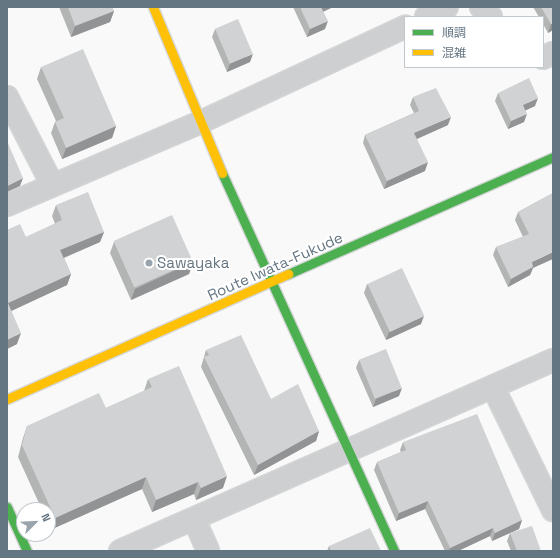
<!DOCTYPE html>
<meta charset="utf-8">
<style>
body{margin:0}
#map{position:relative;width:560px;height:558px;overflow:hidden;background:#f9f9f9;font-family:"Space Grotesk","Noto Sans JP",sans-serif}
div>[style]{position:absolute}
.roads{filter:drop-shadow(1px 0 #d5d6d7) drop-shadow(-1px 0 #d5d6d7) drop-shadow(0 1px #d5d6d7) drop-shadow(0 -1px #d5d6d7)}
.street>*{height:22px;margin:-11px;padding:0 11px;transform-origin:11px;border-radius:11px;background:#cecfd0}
.fast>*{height:9px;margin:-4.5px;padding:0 4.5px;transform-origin:4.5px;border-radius:4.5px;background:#4caf50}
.slow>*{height:9px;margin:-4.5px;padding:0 4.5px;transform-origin:4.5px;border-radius:4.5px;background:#ffc107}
.wall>*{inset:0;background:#b3b5b5}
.shaded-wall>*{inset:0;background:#929394}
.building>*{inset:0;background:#d0d2d3;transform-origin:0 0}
.dots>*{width:11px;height:11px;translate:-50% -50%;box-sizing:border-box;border:2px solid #fff;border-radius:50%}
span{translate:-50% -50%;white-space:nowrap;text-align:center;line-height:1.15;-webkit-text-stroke:4px #fff;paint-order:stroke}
.poi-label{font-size:15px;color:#657683}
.left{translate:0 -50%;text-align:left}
.street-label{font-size:15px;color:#657683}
.frame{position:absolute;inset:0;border:8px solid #657683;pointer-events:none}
.legend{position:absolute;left:404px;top:16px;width:140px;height:52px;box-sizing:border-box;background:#fff;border:1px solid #c1c8cd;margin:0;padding:5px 7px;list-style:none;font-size:12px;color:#657683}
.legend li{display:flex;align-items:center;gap:8px;height:20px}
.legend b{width:20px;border:1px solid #c1c8cd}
.north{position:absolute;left:16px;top:502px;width:40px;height:40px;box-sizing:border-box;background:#fff;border:1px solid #c1c8cd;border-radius:50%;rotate:66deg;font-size:11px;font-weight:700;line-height:16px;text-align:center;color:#657683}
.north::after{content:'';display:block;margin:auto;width:14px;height:18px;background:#99a4ac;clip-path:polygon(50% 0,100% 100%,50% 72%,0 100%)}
</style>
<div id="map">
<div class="roads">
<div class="street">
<i style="left:481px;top:7px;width:14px;rotate:45deg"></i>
<i style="left:426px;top:17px;width:23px;rotate:-25deg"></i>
<i style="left:543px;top:58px;width:11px;rotate:-27deg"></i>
<i style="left:7px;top:97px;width:98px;rotate:62.7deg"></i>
<i style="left:7px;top:205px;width:213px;rotate:-23.2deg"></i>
<i style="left:203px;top:121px;width:223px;rotate:-25deg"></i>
<i style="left:493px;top:387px;width:137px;rotate:64deg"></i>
<i style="left:194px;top:519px;width:35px;rotate:66deg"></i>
<i style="left:120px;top:551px;width:473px;rotate:-23.8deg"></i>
</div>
<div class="fast">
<i style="left:222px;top:173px;width:415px;rotate:65.5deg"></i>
<i style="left:288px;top:274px;width:290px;rotate:-23.8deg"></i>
<i style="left:7px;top:507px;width:48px;rotate:65.6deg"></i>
</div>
<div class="slow">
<i style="left:153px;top:7px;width:180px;rotate:67.4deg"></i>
<i style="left:7px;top:399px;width:308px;rotate:-24deg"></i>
</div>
</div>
<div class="wall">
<i style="clip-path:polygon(59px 7px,112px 7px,114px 11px,110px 22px,71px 37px)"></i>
<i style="clip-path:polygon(293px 7px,333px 7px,323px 12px,325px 29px,307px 37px)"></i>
<i style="clip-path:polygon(533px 7px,553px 7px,553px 30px,548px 33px,543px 24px,543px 17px,539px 17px)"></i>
<i style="clip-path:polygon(215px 29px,250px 62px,227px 72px,212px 37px)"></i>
<i style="clip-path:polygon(41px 67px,116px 126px,112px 138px,62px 159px,51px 133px,55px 122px,56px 121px,37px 79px)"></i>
<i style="clip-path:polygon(498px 93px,535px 106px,526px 110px,524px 122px,508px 129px,495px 101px)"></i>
<i style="clip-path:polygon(413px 97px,448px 125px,417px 139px,425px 171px,384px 189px,363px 143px,365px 135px,414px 113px,410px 105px)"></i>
<i style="clip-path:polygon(553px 193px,533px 268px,530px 275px,508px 287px,493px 255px,496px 247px,523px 237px,515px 220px,518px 212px)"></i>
<i style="clip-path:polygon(56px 205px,104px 232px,100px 242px,64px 258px,71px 274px,67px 285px,11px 311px,17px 344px,7px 349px,7px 230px,26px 237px,55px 224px,52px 216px)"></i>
<i style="clip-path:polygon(114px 242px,193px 262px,189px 274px,131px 300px,110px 253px)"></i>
<i style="clip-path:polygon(367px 284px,421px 324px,386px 340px,364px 293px)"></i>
<i style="clip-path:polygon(206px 350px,271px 399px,319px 431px,316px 441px,254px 475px,201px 367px)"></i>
<i style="clip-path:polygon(359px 360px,399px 396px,373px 407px,356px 368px)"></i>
<i style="clip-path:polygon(148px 379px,223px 488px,196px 500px,194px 494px,152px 512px,142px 489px,50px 530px,48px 525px,48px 510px,42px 510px,18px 457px,23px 438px,27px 426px,106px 408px,144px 391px)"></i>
<i style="clip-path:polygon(403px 442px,522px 520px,519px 529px,492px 541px,490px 536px,458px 551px,445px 551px,425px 509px,396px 521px,374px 470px,377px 462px,401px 452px,400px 450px)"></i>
<i style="clip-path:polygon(510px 533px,541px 551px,511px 551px,507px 541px)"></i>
<i style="clip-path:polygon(329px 546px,381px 551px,327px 551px)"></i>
</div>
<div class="shaded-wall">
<i style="clip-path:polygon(320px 7px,333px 7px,318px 14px)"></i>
<i style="clip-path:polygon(114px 11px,110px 22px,71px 37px,75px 26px)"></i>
<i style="clip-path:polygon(328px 21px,325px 29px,307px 37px,310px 29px)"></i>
<i style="clip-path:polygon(551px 24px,553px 24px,553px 30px,548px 33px)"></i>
<i style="clip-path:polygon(253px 54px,250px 62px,227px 72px,230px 63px)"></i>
<i style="clip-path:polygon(538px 98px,535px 106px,520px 113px,523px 105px)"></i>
<i style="clip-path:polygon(527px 114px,524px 122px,508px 129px,511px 121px)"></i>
<i style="clip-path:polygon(451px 117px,448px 125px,412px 141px,414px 133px)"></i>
<i style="clip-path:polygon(116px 126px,112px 138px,62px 159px,66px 148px)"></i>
<i style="clip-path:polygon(428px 162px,425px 171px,384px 189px,387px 181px)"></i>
<i style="clip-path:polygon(23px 178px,20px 186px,7px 192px,7px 186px)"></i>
<i style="clip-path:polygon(104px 232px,100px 242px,56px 261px,60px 250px)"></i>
<i style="clip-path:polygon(553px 252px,553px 259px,533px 268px,530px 275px,508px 287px,511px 279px,532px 262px)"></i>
<i style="clip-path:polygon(193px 262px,189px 274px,131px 300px,135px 289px)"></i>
<i style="clip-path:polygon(71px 274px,67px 285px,7px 313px,8px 303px)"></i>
<i style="clip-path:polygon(424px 316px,421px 324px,386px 340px,389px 332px)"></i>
<i style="clip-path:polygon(21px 333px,17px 344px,7px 349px,7px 340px)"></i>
<i style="clip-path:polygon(402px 388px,399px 396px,373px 407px,376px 399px)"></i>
<i style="clip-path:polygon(319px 431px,316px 441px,254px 475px,258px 465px)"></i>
<i style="clip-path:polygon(227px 476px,223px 488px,196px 500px,201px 488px)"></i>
<i style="clip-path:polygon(146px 477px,142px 489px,50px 530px,55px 518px)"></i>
<i style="clip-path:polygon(198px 482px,194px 494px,152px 512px,156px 500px)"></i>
<i style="clip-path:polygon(428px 501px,425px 509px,396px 521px,399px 513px)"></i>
<i style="clip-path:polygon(522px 520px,519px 529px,492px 541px,495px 533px)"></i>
<i style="clip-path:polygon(493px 528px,490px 536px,458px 551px,449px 551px,450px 548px)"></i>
</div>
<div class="building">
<i style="clip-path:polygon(68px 7px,112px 7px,114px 11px,75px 26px)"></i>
<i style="clip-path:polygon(300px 7px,321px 7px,328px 21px,310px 29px)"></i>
<i style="clip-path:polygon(541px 7px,553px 7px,553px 24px,551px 24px)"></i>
<i style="left:238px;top:19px;width:38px;height:25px;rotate:67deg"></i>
<i style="clip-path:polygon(83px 49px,116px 126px,66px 148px,55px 122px,64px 118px,41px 67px)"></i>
<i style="clip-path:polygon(529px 78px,538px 98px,523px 105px,527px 114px,511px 121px,498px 93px)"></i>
<i style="clip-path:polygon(436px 88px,451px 117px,414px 133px,428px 162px,387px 181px,365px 135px,419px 111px,413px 97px)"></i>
<i style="clip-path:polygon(7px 141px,23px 178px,7px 186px)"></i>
<i style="clip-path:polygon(88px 192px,104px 232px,60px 250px,71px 274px,8px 303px,21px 333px,7px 340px,7px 230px,20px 224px,26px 237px,62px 220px,56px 205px)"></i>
<i style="clip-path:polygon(553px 193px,553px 252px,532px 262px,533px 267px,511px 279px,496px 247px,529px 234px,518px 212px)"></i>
<i style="left:172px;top:215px;width:51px;height:64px;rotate:66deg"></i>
<i style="left:402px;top:268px;width:53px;height:38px;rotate:65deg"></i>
<i style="clip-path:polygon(241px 335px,271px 399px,298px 384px,319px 431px,258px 465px,204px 357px,209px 355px,206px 350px)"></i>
<i style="left:386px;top:349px;width:42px;height:29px;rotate:68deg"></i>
<i style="clip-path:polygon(179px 366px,227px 476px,201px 488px,198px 482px,156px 500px,146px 477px,55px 518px,22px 445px,27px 426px,99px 393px,106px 408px,152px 387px,148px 379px)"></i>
<i style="clip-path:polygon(477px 414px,522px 520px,495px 533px,493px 528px,450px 548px,428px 501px,399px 513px,377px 462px,406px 450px,403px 442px)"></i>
<i style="clip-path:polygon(532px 526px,541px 551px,517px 551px,510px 533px)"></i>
<i style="clip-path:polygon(370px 528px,381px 551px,331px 551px,329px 546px)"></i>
</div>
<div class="dots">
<i style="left:149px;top:263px;background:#99a4ac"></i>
</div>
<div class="poi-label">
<span class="left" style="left:157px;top:263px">Sawayaka</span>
</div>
<div class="street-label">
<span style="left:275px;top:266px;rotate:-24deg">Route Iwata-Fukude</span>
</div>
<div class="frame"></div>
<ul class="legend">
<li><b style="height:5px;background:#4caf50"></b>順調</li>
<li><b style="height:5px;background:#ffc107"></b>混雑</li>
</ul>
<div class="north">N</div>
</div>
